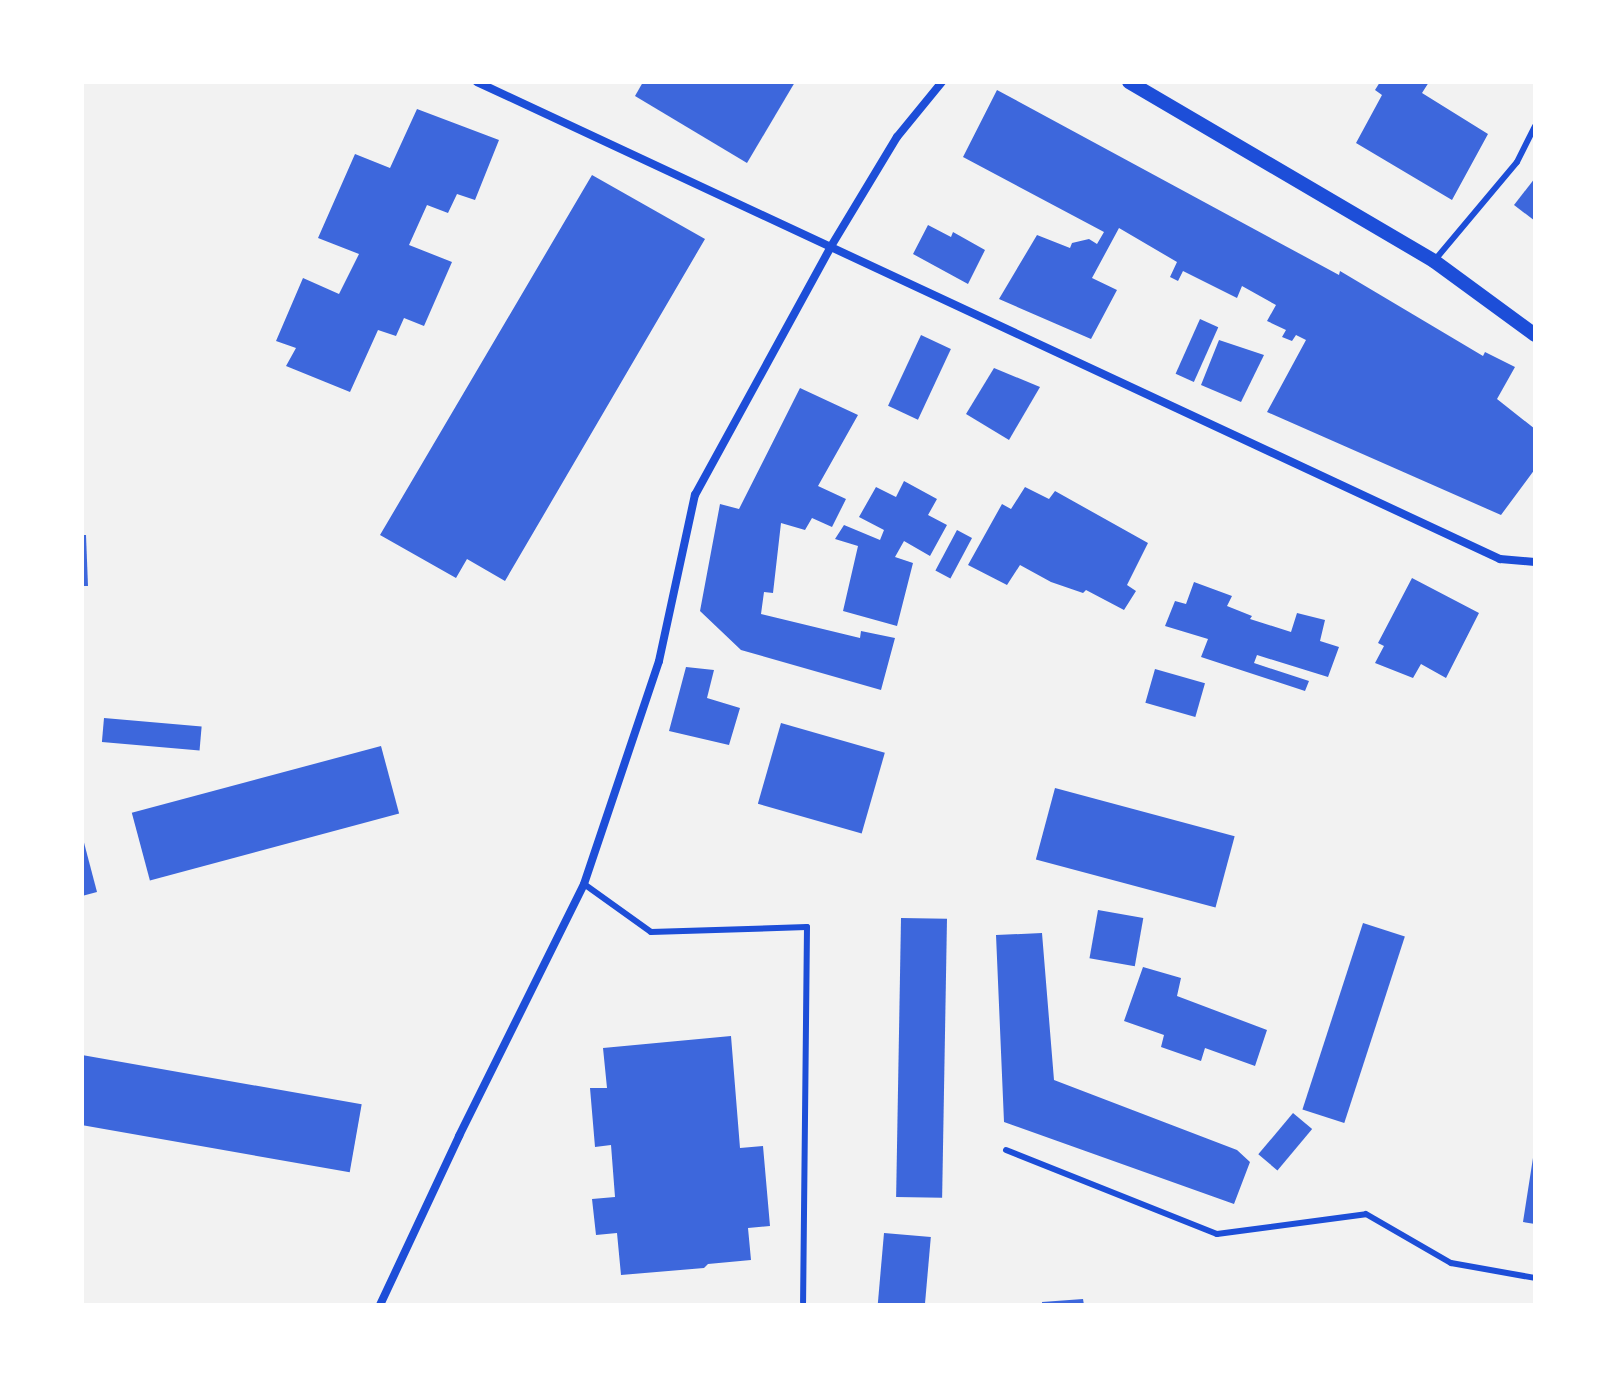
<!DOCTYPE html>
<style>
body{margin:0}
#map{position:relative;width:1617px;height:1387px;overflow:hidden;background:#f2f2f2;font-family:"Fira Sans Condensed",sans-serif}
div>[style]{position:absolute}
.building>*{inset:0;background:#3d67dc;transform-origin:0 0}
.service>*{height:6px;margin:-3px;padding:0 3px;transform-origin:3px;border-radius:3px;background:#1d4ed8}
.minor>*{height:8px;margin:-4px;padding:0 4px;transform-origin:4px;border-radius:4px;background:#1d4ed8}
.tertiary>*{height:14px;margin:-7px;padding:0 7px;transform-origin:7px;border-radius:7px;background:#1d4ed8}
span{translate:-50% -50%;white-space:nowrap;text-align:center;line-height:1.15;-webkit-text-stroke:8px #fff;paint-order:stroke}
.frame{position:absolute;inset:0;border:84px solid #fff;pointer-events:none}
</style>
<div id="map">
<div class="building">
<i style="clip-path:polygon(643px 82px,795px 82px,747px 163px,635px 96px)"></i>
<i style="clip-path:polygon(1380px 82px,1429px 82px,1422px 93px,1488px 134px,1452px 200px,1356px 143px,1382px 95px,1375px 90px)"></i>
<i style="clip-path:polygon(997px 90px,1339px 275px,1340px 271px,1483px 356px,1485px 352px,1515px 367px,1497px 399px,1535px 429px,1535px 469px,1501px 515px,1267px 412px,1306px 340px,1296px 335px,1292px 341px,1282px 337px,1286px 330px,1267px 321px,1276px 305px,1242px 286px,1237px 298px,1183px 271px,1178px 281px,1170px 277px,1177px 262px,1119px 228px,1092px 278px,1117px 290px,1091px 339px,999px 299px,1037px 235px,1070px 248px,1072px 243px,1089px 239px,1097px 244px,1104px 232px,963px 157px)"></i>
<i style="clip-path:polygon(417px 109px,499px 140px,475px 200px,457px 194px,448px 213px,427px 205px,409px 245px,452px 262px,424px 326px,404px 318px,396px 336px,378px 330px,350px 392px,286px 366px,296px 348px,276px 341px,303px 278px,339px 294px,359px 254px,318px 238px,355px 154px,390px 168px)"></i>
<i style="clip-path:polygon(592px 175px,705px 239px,505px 581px,467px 559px,456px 578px,380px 535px)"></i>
<i style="clip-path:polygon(1535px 178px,1535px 221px,1514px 205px)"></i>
<i style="clip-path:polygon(928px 225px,951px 237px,953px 232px,985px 250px,968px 284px,913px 254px)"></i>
<i style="left:1200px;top:319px;width:20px;height:60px;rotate:24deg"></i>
<i style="left:921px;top:335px;width:33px;height:78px;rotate:25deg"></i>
<i style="clip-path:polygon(1219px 340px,1264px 355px,1241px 402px,1201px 385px)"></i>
<i style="clip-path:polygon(994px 368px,1040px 387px,1009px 440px,966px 414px)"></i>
<i style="clip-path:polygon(800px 388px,858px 415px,818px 486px,846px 499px,832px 527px,812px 518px,805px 530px,781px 523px,773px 593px,764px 592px,761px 614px,860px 638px,861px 631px,895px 638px,881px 690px,741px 650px,700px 611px,720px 504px,739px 509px)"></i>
<i style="clip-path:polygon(904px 481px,937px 499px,928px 515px,947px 525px,930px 556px,904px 541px,895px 557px,913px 563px,897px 626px,843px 611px,858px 546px,835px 539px,844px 525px,880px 540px,884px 530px,859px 517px,876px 487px,896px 497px)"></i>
<i style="clip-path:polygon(1025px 487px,1049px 499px,1055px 491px,1148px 543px,1127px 585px,1136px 591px,1124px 610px,1086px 590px,1083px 593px,1051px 582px,1020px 565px,1007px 585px,968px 565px,1002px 504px,1011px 509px)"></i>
<i style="left:957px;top:530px;width:17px;height:46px;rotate:28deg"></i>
<i style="clip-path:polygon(82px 535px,86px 535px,88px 586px,82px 586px)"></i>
<i style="clip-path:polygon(1412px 578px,1479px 613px,1446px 678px,1421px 664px,1413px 678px,1375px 663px,1384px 646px,1378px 643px)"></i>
<i style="clip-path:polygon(1194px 582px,1232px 596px,1227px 606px,1252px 616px,1250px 619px,1291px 632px,1297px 613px,1325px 620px,1320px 641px,1339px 647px,1328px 677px,1257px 655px,1254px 663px,1309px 681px,1305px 691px,1201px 657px,1208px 639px,1165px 626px,1175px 601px,1186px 604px)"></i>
<i style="clip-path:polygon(686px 667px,714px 670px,707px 698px,740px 708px,729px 745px,669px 731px)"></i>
<i style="left:1155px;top:669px;width:52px;height:35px;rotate:16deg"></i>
<i style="left:104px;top:718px;width:98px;height:24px;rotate:5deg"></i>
<i style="left:781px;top:723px;width:108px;height:84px;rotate:16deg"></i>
<i style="left:381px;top:746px;width:70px;height:258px;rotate:75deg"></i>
<i style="left:1055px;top:788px;width:186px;height:74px;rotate:15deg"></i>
<i style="clip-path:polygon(82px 835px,97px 892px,82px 896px)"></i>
<i style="left:1098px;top:910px;width:46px;height:49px;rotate:10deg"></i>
<i style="left:901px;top:918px;width:46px;height:279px;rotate:1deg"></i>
<i style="left:1363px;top:923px;width:44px;height:196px;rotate:18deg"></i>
<i style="clip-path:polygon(1042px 933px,1054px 1080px,1237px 1150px,1250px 1162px,1234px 1204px,1004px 1122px,996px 935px)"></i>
<i style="clip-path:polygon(1143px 967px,1181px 978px,1177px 996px,1267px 1030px,1255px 1066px,1205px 1048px,1201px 1061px,1161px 1047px,1164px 1035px,1124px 1021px)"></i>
<i style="clip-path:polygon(731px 1036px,740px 1148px,763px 1146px,770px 1226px,748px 1228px,751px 1260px,708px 1264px,704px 1268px,621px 1275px,617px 1233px,596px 1235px,592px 1199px,615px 1197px,611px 1145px,595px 1147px,590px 1088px,607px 1088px,603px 1048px)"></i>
<i style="left:82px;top:1055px;width:284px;height:69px;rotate:10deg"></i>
<i style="left:1293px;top:1113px;width:25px;height:54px;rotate:40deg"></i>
<i style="clip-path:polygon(1533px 1158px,1535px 1158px,1535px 1224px,1523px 1222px)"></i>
<i style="left:884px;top:1233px;width:47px;height:72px;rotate:5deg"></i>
<i style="clip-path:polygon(1083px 1299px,1084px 1305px,1042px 1305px,1042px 1302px)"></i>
</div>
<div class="service">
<i style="left:1434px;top:261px;width:129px;rotate:-50deg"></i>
<i style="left:1517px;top:162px;width:40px;rotate:-63.4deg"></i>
<i style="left:584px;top:884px;width:82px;rotate:35.6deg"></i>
<i style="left:651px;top:932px;width:156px;rotate:-1.8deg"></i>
<i style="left:807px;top:927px;width:375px;rotate:90.6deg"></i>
<i style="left:1006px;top:1150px;width:227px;rotate:21.7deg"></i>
<i style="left:1217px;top:1234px;width:150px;rotate:-7.6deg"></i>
<i style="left:1366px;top:1214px;width:98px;rotate:30deg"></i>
<i style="left:1451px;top:1263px;width:85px;rotate:10.1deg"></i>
</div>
<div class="minor">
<i style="left:477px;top:82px;width:1129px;rotate:25deg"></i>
<i style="left:1500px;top:559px;width:35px;rotate:5deg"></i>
<i style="left:380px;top:1305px;width:187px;rotate:-64.9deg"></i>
<i style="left:459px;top:1136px;width:281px;rotate:-63.6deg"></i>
<i style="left:584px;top:884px;width:235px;rotate:-71.4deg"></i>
<i style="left:659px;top:661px;width:170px;rotate:-77.8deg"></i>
<i style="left:695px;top:495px;width:281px;rotate:-61.3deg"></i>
<i style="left:830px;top:248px;width:130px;rotate:-58.9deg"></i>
<i style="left:897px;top:137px;width:71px;rotate:-50.7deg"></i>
</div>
<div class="tertiary">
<i style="left:1129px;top:82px;width:354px;rotate:30.4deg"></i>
<i style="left:1434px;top:261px;width:125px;rotate:36.2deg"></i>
</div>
<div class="frame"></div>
</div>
